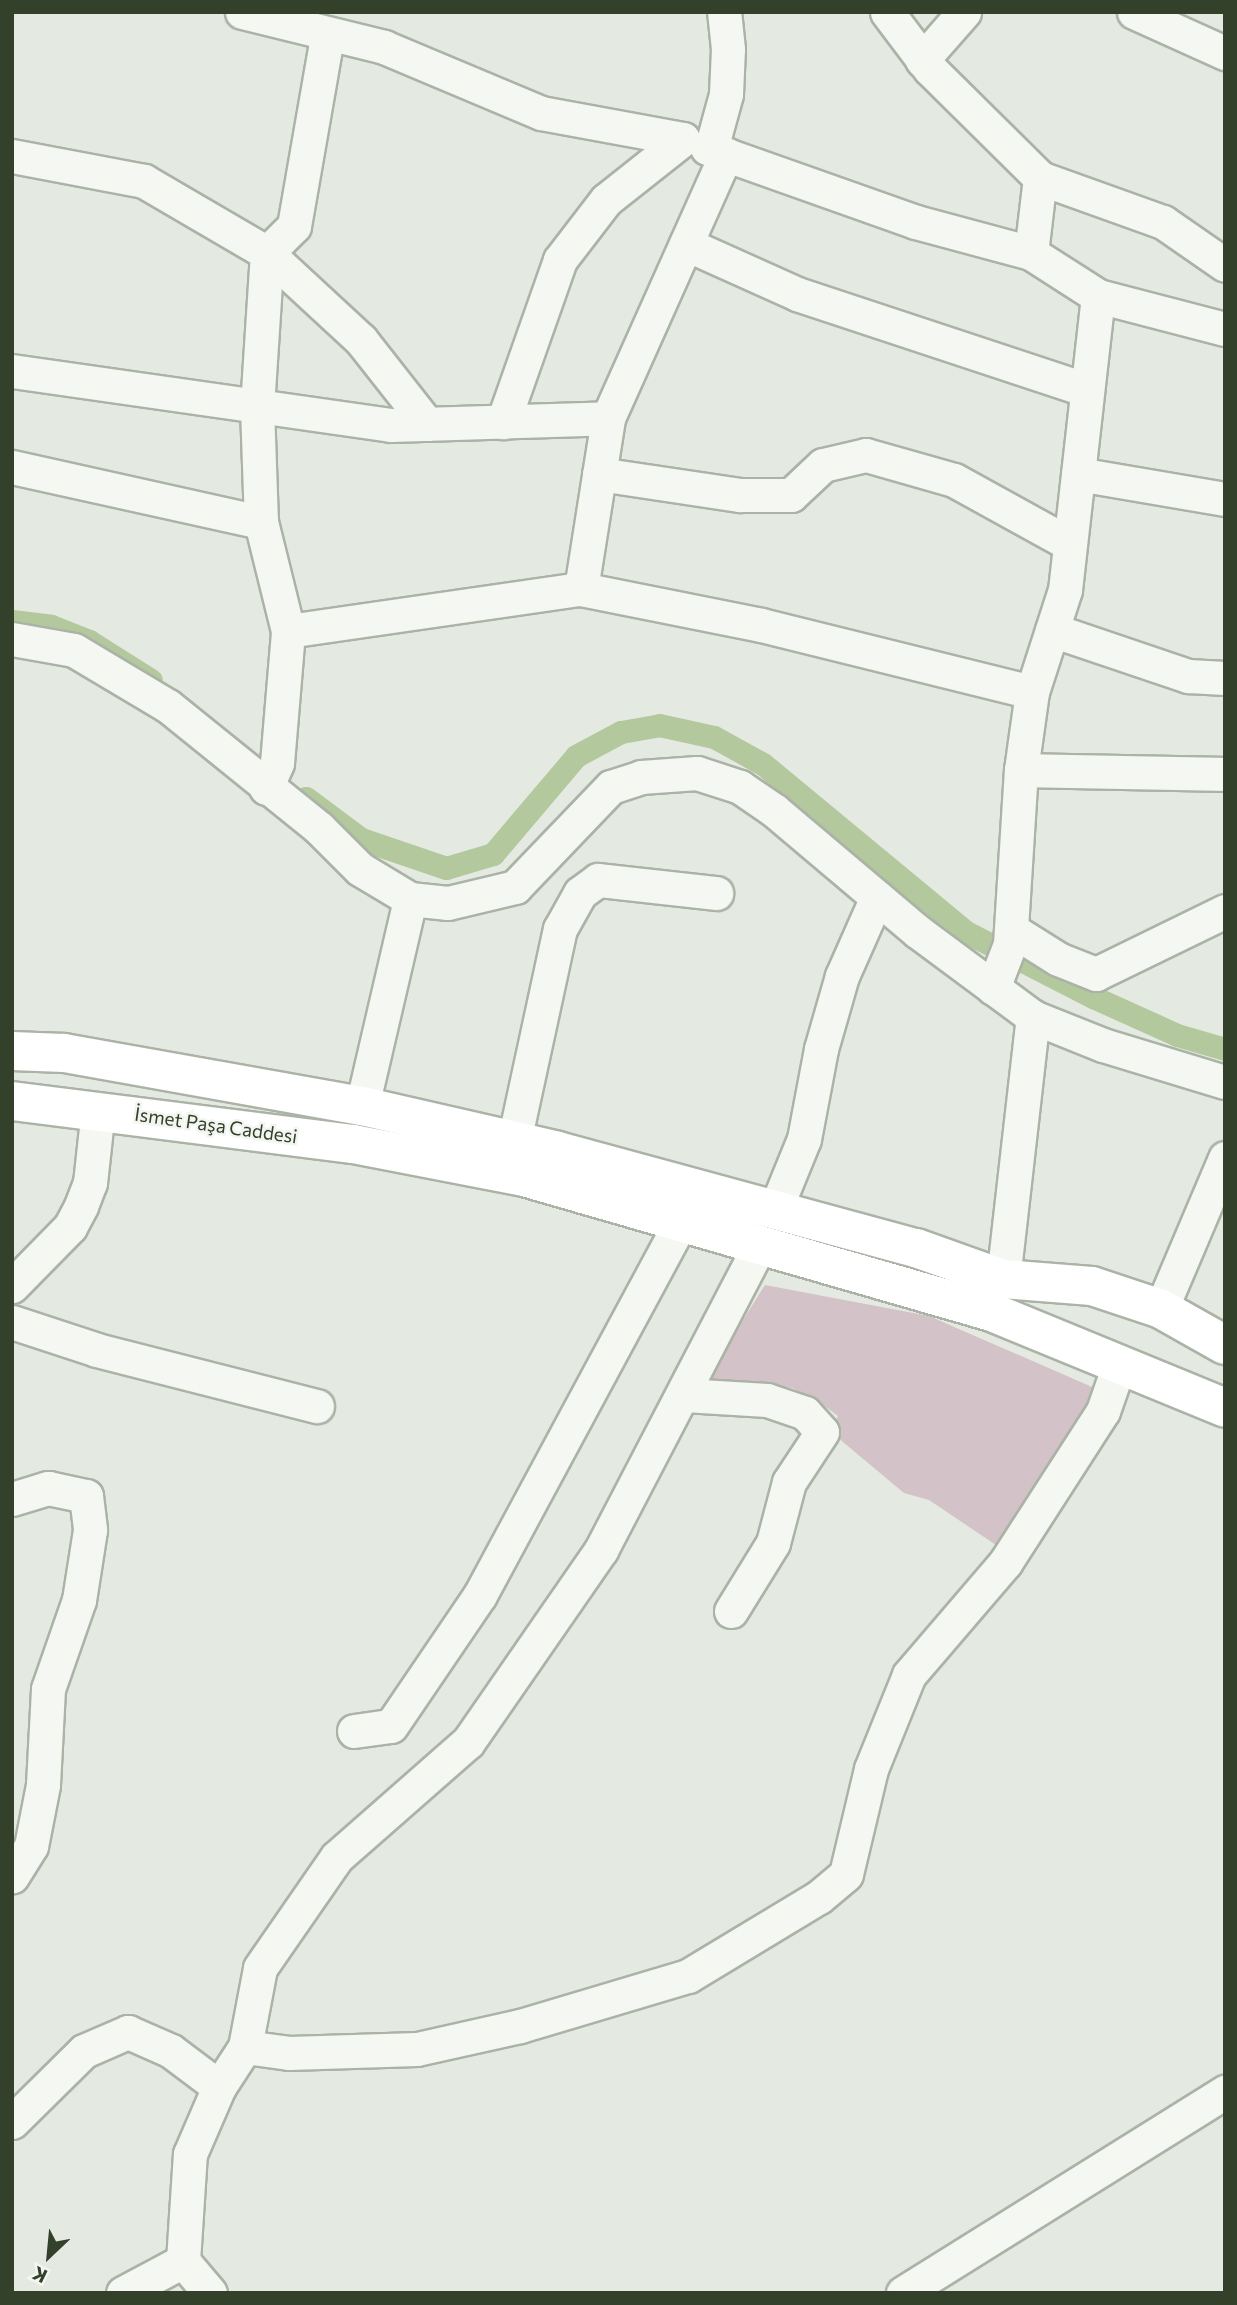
<!DOCTYPE html>
<meta charset="utf-8">
<style>
body{margin:0}
#map{position:relative;width:1237px;height:2305px;overflow:hidden;background:#e4e9e1;font-family:Commissioner,sans-serif}
div>[style]{position:absolute}
.green>*{inset:0;background:#d3c2c7}
.canal>*{height:23px;margin:-11.5px;padding:0 11.5px;transform-origin:11.5px;border-radius:11.5px;background:#b3c89d}
.roads{filter:drop-shadow(2px 0 #abb3a6) drop-shadow(-2px 0 #abb3a6) drop-shadow(0 2px #abb3a6) drop-shadow(0 -2px #abb3a6)}
.minor>*{height:33px;margin:-16.5px;padding:0 16.5px;transform-origin:16.5px;border-radius:16.5px;background:#f5f7f3}
.major>*{height:38px;margin:-19px;padding:0 19px;transform-origin:19px;border-radius:19px;background:#fff}
span{translate:-50% -50%;white-space:nowrap;text-align:center;line-height:1.15;-webkit-text-stroke:5px #f3f6f0;paint-order:stroke}
.street-label{font-size:19px;color:#33402a}
.frame{position:absolute;inset:0;border:14px solid #33402a;pointer-events:none}
.north{position:absolute;left:14px;top:2221px;width:70px;height:70px;-webkit-text-stroke:5px #f3f6f0;paint-order:stroke;rotate:206deg;font-size:19px;font-weight:700;line-height:28px;text-align:center;color:#33402a}
.north::after{content:'';display:block;margin:auto;width:24px;height:32px;background:#33402a;clip-path:polygon(50% 0,100% 100%,50% 72%,0 100%)}
</style>
<div id="map">
<div class="green">
<i style="clip-path:polygon(765px 1285px,929px 1316px,1099px 1390px,1074px 1440px,996px 1545px,929px 1500px,904px 1493px,831px 1432px,838px 1416px,818px 1401px,792px 1388px,706px 1379px)"></i>
</div>
<div class="canal">
<i style="left:12px;top:621px;width:39px;rotate:7deg"></i>
<i style="left:51px;top:626px;width:41px;rotate:21.5deg"></i>
<i style="left:89px;top:641px;width:73px;rotate:32.2deg"></i>
<i style="left:306px;top:798px;width:69px;rotate:36.7deg"></i>
<i style="left:361px;top:839px;width:90px;rotate:18.8deg"></i>
<i style="left:446px;top:868px;width:49px;rotate:-16.6deg"></i>
<i style="left:493px;top:854px;width:128px;rotate:-49.7deg"></i>
<i style="left:576px;top:756px;width:51px;rotate:-28.1deg"></i>
<i style="left:621px;top:732px;width:39px;rotate:-10deg"></i>
<i style="left:659px;top:725px;width:56px;rotate:12.3deg"></i>
<i style="left:714px;top:737px;width:56px;rotate:28.9deg"></i>
<i style="left:763px;top:764px;width:264px;rotate:39.6deg"></i>
<i style="left:966px;top:932px;width:143px;rotate:27.1deg"></i>
<i style="left:1093px;top:997px;width:92px;rotate:24.3deg"></i>
<i style="left:1177px;top:1035px;width:50px;rotate:16.3deg"></i>
</div>
<div class="roads">
<div class="minor">
<i style="left:242px;top:12px;width:146px;rotate:13.8deg"></i>
<i style="left:384px;top:47px;width:170px;rotate:22.8deg"></i>
<i style="left:541px;top:113px;width:144px;rotate:10.4deg"></i>
<i style="left:683px;top:139px;width:98px;rotate:141.6deg"></i>
<i style="left:606px;top:200px;width:76px;rotate:127.5deg"></i>
<i style="left:560px;top:260px;width:172px;rotate:109.4deg"></i>
<i style="left:887px;top:12px;width:71px;rotate:53deg"></i>
<i style="left:930px;top:69px;width:155px;rotate:44.7deg"></i>
<i style="left:1040px;top:178px;width:131px;rotate:19.7deg"></i>
<i style="left:1163px;top:222px;width:75px;rotate:34.7deg"></i>
<i style="left:1134px;top:12px;width:100px;rotate:24.3deg"></i>
<i style="left:922px;top:60px;width:64px;rotate:-48.8deg"></i>
<i style="left:707px;top:148px;width:222px;rotate:19.5deg"></i>
<i style="left:916px;top:222px;width:119px;rotate:15.1deg"></i>
<i style="left:711px;top:149px;width:57px;rotate:-74.7deg"></i>
<i style="left:726px;top:94px;width:45px;rotate:-87.5deg"></i>
<i style="left:728px;top:49px;width:37px;rotate:-96deg"></i>
<i style="left:12px;top:156px;width:134px;rotate:10.7deg"></i>
<i style="left:144px;top:181px;width:143px;rotate:30.3deg"></i>
<i style="left:267px;top:253px;width:128px;rotate:42.8deg"></i>
<i style="left:361px;top:340px;width:107px;rotate:51.8deg"></i>
<i style="left:686px;top:244px;width:122px;rotate:24.2deg"></i>
<i style="left:797px;top:294px;width:305px;rotate:18.3deg"></i>
<i style="left:1098px;top:296px;width:131px;rotate:14.6deg"></i>
<i style="left:12px;top:371px;width:383px;rotate:8.1deg"></i>
<i style="left:391px;top:425px;width:217px;rotate:-1.8deg"></i>
<i style="left:12px;top:467px;width:255px;rotate:12.5deg"></i>
<i style="left:599px;top:474px;width:143px;rotate:8.5deg"></i>
<i style="left:740px;top:495px;width:51px"></i>
<i style="left:791px;top:495px;width:44px;rotate:-43.2deg"></i>
<i style="left:823px;top:465px;width:44px;rotate:-13.1deg"></i>
<i style="left:866px;top:455px;width:91px;rotate:15.9deg"></i>
<i style="left:954px;top:480px;width:132px;rotate:28.9deg"></i>
<i style="left:1078px;top:474px;width:149px;rotate:9.7deg"></i>
<i style="left:581px;top:589px;width:173px;rotate:-81deg"></i>
<i style="left:608px;top:418px;width:289px;rotate:-65.9deg"></i>
<i style="left:1052px;top:630px;width:144px;rotate:18.7deg"></i>
<i style="left:1188px;top:676px;width:37px;rotate:3deg"></i>
<i style="left:288px;top:631px;width:112px;rotate:-103.9deg"></i>
<i style="left:261px;top:522px;width:115px;rotate:-92deg"></i>
<i style="left:257px;top:407px;width:154px;rotate:-86.3deg"></i>
<i style="left:267px;top:253px;width:38px;rotate:-45deg"></i>
<i style="left:294px;top:226px;width:193px;rotate:-80.1deg"></i>
<i style="left:12px;top:639px;width:63px;rotate:10.1deg"></i>
<i style="left:74px;top:650px;width:109px;rotate:30.8deg"></i>
<i style="left:168px;top:706px;width:194px;rotate:38.9deg"></i>
<i style="left:319px;top:828px;width:58px;rotate:45deg"></i>
<i style="left:360px;top:869px;width:58px;rotate:31deg"></i>
<i style="left:410px;top:899px;width:38px;rotate:6deg"></i>
<i style="left:448px;top:903px;width:69px;rotate:-13.4deg"></i>
<i style="left:515px;top:887px;width:139px;rotate:-46.2deg"></i>
<i style="left:611px;top:787px;width:32px;rotate:-18deg"></i>
<i style="left:641px;top:777px;width:56px;rotate:-4.1deg"></i>
<i style="left:697px;top:773px;width:45px;rotate:18deg"></i>
<i style="left:740px;top:787px;width:42px;rotate:34.4deg"></i>
<i style="left:775px;top:811px;width:186px;rotate:40.2deg"></i>
<i style="left:917px;top:931px;width:144px;rotate:36.6deg"></i>
<i style="left:1033px;top:1017px;width:75px;rotate:21.8deg"></i>
<i style="left:1103px;top:1045px;width:127px;rotate:16.9deg"></i>
<i style="left:1021px;top:770px;width:204px;rotate:1.1deg"></i>
<i style="left:266px;top:788px;width:27px;rotate:-66deg"></i>
<i style="left:277px;top:763px;width:132px;rotate:-85.2deg"></i>
<i style="left:288px;top:631px;width:296px;rotate:-8.2deg"></i>
<i style="left:581px;top:589px;width:184px;rotate:11.3deg"></i>
<i style="left:761px;top:625px;width:279px;rotate:13.9deg"></i>
<i style="left:1012px;top:930px;width:54px;rotate:32.2deg"></i>
<i style="left:1058px;top:959px;width:41px;rotate:21.5deg"></i>
<i style="left:1096px;top:974px;width:144px;rotate:-26deg"></i>
<i style="left:993px;top:988px;width:47px;rotate:-68.9deg"></i>
<i style="left:1010px;top:944px;width:174px;rotate:-86.4deg"></i>
<i style="left:1021px;top:770px;width:79px;rotate:-82deg"></i>
<i style="left:1032px;top:692px;width:107px;rotate:-72.1deg"></i>
<i style="left:1065px;top:590px;width:296px;rotate:-83.6deg"></i>
<i style="left:1098px;top:296px;width:80px;rotate:-147.3deg"></i>
<i style="left:1031px;top:253px;width:76px;rotate:-83.2deg"></i>
<i style="left:362px;top:1106px;width:212px;rotate:-76.9deg"></i>
<i style="left:514px;top:1141px;width:217px;rotate:-77.8deg"></i>
<i style="left:560px;top:929px;width:41px;rotate:-60.9deg"></i>
<i style="left:580px;top:893px;width:22px;rotate:-36deg"></i>
<i style="left:598px;top:880px;width:119px;rotate:6.3deg"></i>
<i style="left:775px;top:1210px;width:77px;rotate:-67.8deg"></i>
<i style="left:804px;top:1139px;width:92px;rotate:-79.3deg"></i>
<i style="left:821px;top:1049px;width:76px;rotate:-74deg"></i>
<i style="left:842px;top:976px;width:86px;rotate:-66.1deg"></i>
<i style="left:1003px;top:1279px;width:264px;rotate:-83.5deg"></i>
<i style="left:12px;top:1286px;width:83px;rotate:-45.5deg"></i>
<i style="left:70px;top:1227px;width:24px;rotate:-62deg"></i>
<i style="left:81px;top:1206px;width:25px;rotate:-69deg"></i>
<i style="left:90px;top:1183px;width:74px;rotate:-83.8deg"></i>
<i style="left:1161px;top:1309px;width:164px;rotate:-67deg"></i>
<i style="left:12px;top:1322px;width:89px;rotate:18.2deg"></i>
<i style="left:97px;top:1350px;width:227px;rotate:14.3deg"></i>
<i style="left:684px;top:1395px;width:83px;rotate:3.4deg"></i>
<i style="left:767px;top:1400px;width:40px;rotate:18.9deg"></i>
<i style="left:805px;top:1413px;width:25px;rotate:48deg"></i>
<i style="left:822px;top:1432px;width:60px;rotate:123.4deg"></i>
<i style="left:789px;top:1482px;width:63px;rotate:104.7deg"></i>
<i style="left:773px;top:1543px;width:80px;rotate:121.7deg"></i>
<i style="left:12px;top:1499px;width:38px;rotate:-17deg"></i>
<i style="left:48px;top:1488px;width:39px;rotate:12deg"></i>
<i style="left:86px;top:1496px;width:34px;rotate:83deg"></i>
<i style="left:90px;top:1530px;width:71px;rotate:98.9deg"></i>
<i style="left:79px;top:1600px;width:94px;rotate:109.2deg"></i>
<i style="left:48px;top:1689px;width:96px;rotate:93deg"></i>
<i style="left:43px;top:1785px;width:62px;rotate:101.1deg"></i>
<i style="left:31px;top:1846px;width:36px;rotate:122deg"></i>
<i style="left:354px;top:1731px;width:37px;rotate:-8deg"></i>
<i style="left:391px;top:1726px;width:158px;rotate:-55.8deg"></i>
<i style="left:480px;top:1595px;width:424px;rotate:-61.7deg"></i>
<i style="left:245px;top:2047px;width:44px;rotate:7.8deg"></i>
<i style="left:289px;top:2053px;width:128px;rotate:-1.8deg"></i>
<i style="left:417px;top:2049px;width:106px;rotate:-12.6deg"></i>
<i style="left:520px;top:2026px;width:175px;rotate:-16.6deg"></i>
<i style="left:688px;top:1976px;width:153px;rotate:-31.1deg"></i>
<i style="left:819px;top:1897px;width:35px;rotate:-40deg"></i>
<i style="left:846px;top:1874px;width:108px;rotate:-76.6deg"></i>
<i style="left:871px;top:1769px;width:101px;rotate:-68deg"></i>
<i style="left:909px;top:1675px;width:148px;rotate:-49.4deg"></i>
<i style="left:1005px;top:1563px;width:181px;rotate:-57.2deg"></i>
<i style="left:1103px;top:1411px;width:49px;rotate:-70.8deg"></i>
<i style="left:12px;top:2122px;width:101px;rotate:-44.6deg"></i>
<i style="left:84px;top:2051px;width:48px;rotate:-23.4deg"></i>
<i style="left:128px;top:2032px;width:47px;rotate:23.8deg"></i>
<i style="left:171px;top:2051px;width:60px;rotate:36.9deg"></i>
<i style="left:123px;top:2293px;width:68px;rotate:-28.1deg"></i>
<i style="left:210px;top:2293px;width:42px;rotate:-130.2deg"></i>
<i style="left:183px;top:2261px;width:107px;rotate:-86.3deg"></i>
<i style="left:190px;top:2154px;width:73px;rotate:-66.6deg"></i>
<i style="left:219px;top:2087px;width:48px;rotate:-57deg"></i>
<i style="left:245px;top:2047px;width:80px;rotate:-79.2deg"></i>
<i style="left:260px;top:1968px;width:135px;rotate:-55.3deg"></i>
<i style="left:337px;top:1857px;width:174px;rotate:-41.3deg"></i>
<i style="left:468px;top:1742px;width:234px;rotate:-55.3deg"></i>
<i style="left:601px;top:1550px;width:344px;rotate:-62.5deg"></i>
<i style="left:903px;top:2293px;width:380px;rotate:-32deg"></i>
</div>
<div class="major">
<i style="left:12px;top:1051px;width:52px;rotate:2.2deg"></i>
<i style="left:64px;top:1053px;width:303px;rotate:10.1deg"></i>
<i style="left:362px;top:1106px;width:201px;rotate:12.9deg"></i>
<i style="left:558px;top:1151px;width:371px;rotate:15.2deg"></i>
<i style="left:916px;top:1248px;width:92px;rotate:19.6deg"></i>
<i style="left:1003px;top:1279px;width:89px;rotate:4.5deg"></i>
<i style="left:1092px;top:1286px;width:73px;rotate:18.4deg"></i>
<i style="left:1161px;top:1309px;width:73px;rotate:29.4deg"></i>
<i style="left:12px;top:1101px;width:344px;rotate:7.2deg"></i>
<i style="left:353px;top:1144px;width:174px;rotate:10.9deg"></i>
<i style="left:524px;top:1177px;width:484px;rotate:16.1deg"></i>
<i style="left:989px;top:1311px;width:255px;rotate:22.3deg"></i>
</div>
</div>
<div class="street-label">
<span style="left:216px;top:1125px;rotate:8deg">İsmet Paşa Caddesi</span>
</div>
<div class="frame"></div>
<div class="north">K</div>
</div>
